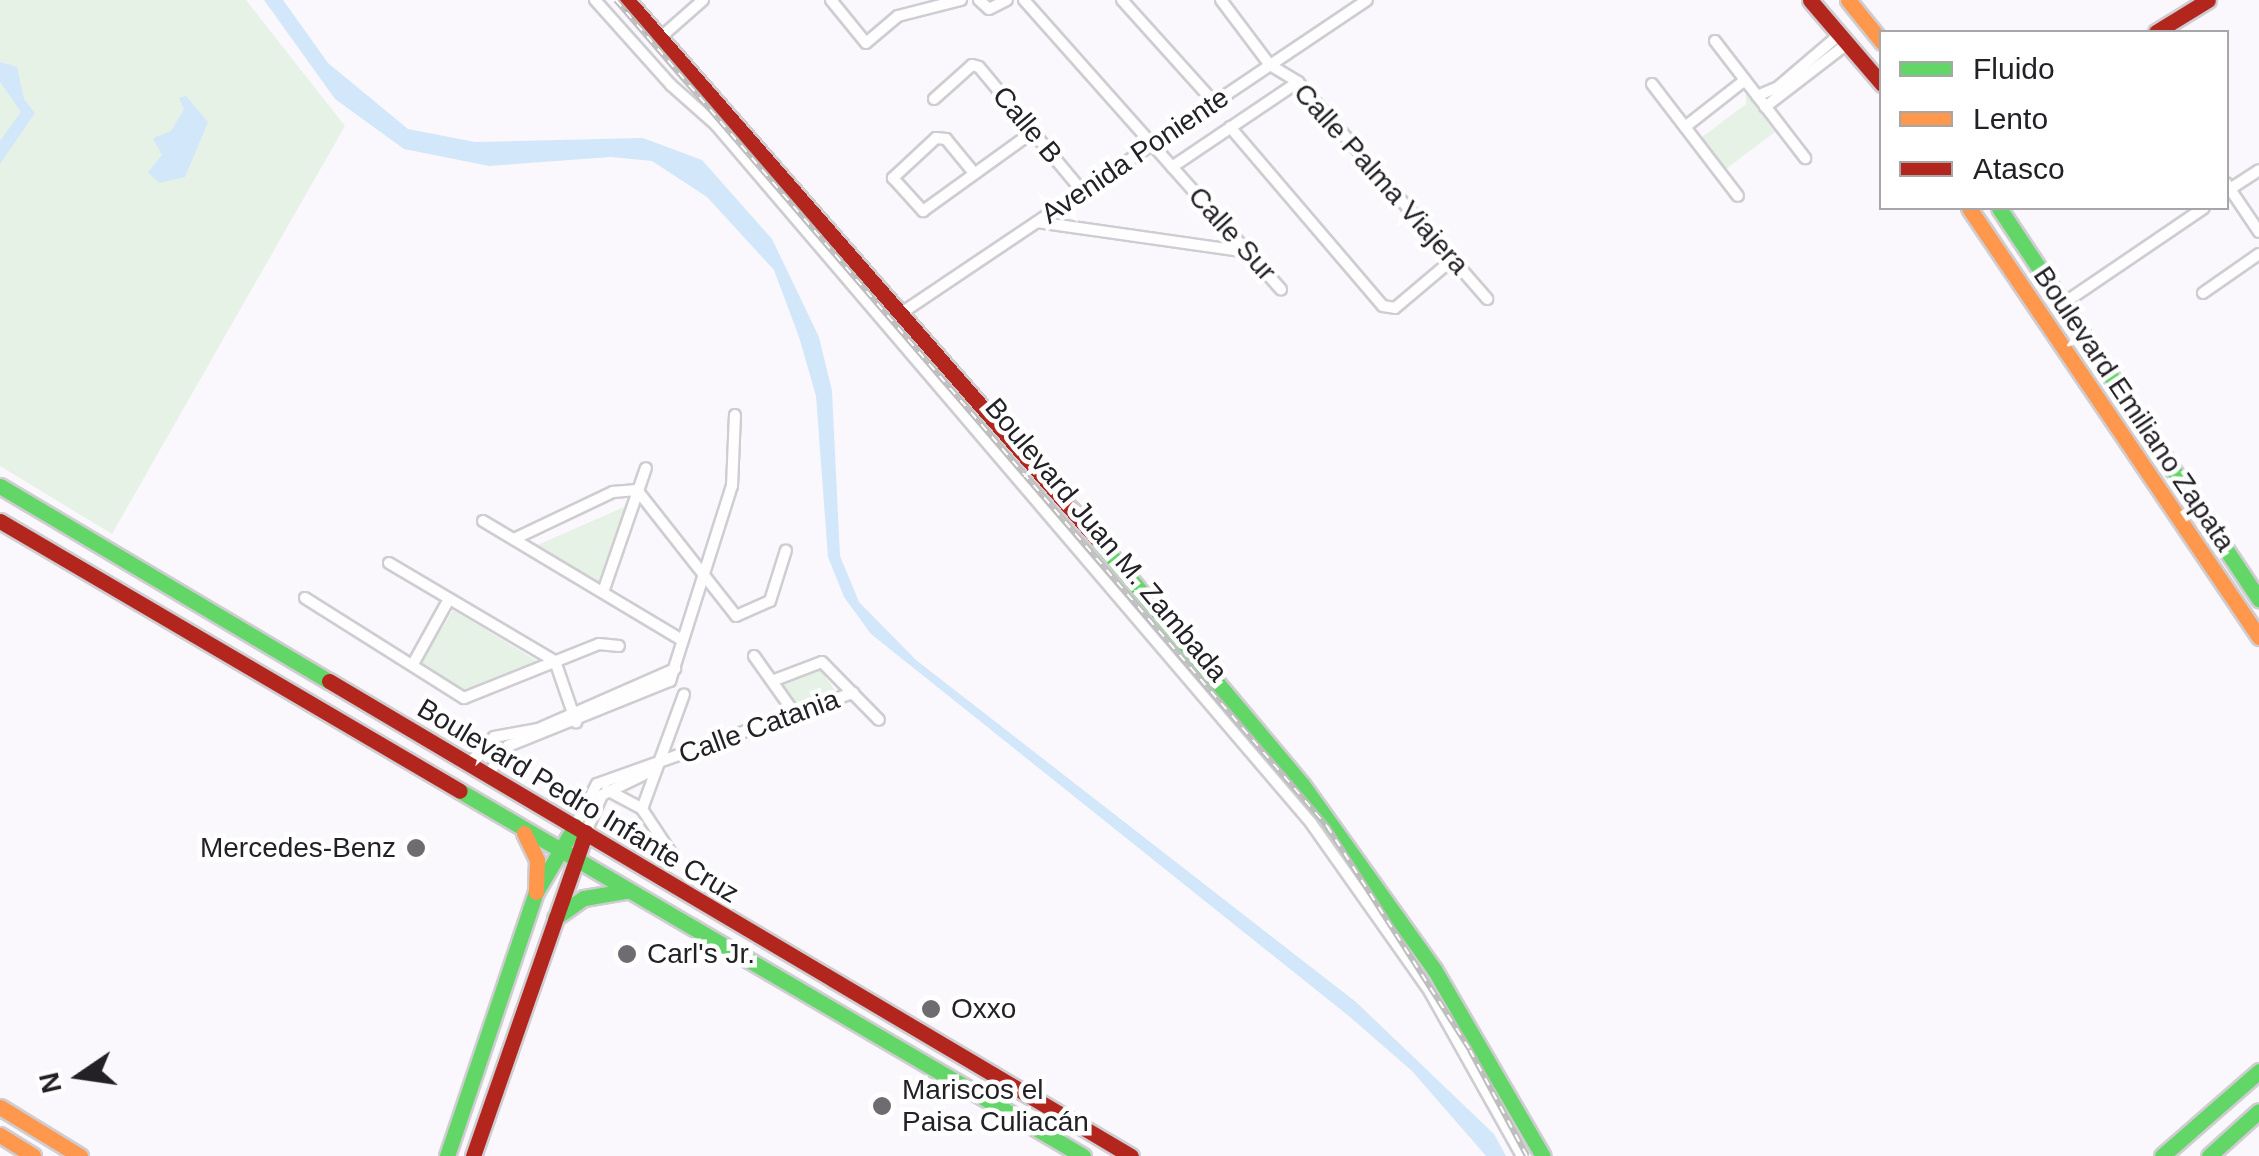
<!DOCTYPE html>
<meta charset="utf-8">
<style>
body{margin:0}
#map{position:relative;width:2259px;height:1156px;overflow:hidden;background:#fbf8fd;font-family:Arial,sans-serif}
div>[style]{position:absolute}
.green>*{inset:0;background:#e7f2e6}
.water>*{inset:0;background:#d2e7f9}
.roads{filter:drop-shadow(2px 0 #cfcdd1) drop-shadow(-2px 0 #cfcdd1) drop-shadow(0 2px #cfcdd1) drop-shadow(0 -2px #cfcdd1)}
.street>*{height:10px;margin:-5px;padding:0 5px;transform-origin:5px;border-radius:5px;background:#fefeff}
.fast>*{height:15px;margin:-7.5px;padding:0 7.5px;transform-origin:7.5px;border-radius:7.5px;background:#63d668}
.slow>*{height:15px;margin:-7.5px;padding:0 7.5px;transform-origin:7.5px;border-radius:7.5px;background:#ff974d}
.jam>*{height:15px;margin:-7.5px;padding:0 7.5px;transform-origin:7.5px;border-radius:7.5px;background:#b3261e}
.rail>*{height:6px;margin-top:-3px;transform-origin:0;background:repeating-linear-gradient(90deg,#fff 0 8px,#bfbebf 0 16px);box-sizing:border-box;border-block:2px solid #bfbebf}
.dots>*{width:28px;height:28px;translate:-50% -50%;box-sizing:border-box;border:5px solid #fff;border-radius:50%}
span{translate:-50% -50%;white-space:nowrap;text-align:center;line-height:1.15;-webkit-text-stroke:9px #fff;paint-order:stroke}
.street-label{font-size:28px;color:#242126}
.poi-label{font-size:28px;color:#242126}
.right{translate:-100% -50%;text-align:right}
.left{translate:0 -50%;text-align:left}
.legend{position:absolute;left:1879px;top:30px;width:350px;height:180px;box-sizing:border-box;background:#fff;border:2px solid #a7a6a8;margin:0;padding:12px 18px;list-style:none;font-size:30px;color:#242126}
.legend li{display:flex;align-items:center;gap:20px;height:50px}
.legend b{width:50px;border:2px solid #a7a6a8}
.north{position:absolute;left:30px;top:1026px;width:100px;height:100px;-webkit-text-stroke:8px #fff;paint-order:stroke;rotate:257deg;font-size:28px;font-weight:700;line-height:40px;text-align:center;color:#242126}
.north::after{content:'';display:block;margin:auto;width:35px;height:45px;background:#242126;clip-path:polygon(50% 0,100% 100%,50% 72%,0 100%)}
</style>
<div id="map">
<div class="green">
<i style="clip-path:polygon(0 0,246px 0,345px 126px,112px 534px,0 466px)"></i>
<i style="clip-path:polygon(1746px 94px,1775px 132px,1722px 172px,1694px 134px,1702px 137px,1746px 104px)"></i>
<i style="clip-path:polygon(631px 504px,603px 584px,535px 546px)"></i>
<i style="clip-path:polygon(453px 610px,547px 667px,474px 697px,421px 663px)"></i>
<i style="clip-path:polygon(819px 668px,839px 696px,802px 712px,782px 684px)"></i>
</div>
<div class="water">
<i style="clip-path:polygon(264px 0,283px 0,328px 63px,408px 129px,475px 142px,643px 138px,702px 160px,772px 239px,819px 337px,832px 391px,840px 556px,859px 602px,916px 660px,1356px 1002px,1494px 1134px,1506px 1156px,1486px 1156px,1412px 1071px,1350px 1017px,871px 634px,844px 597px,828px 557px,816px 396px,799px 337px,774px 270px,707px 197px,652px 161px,611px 157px,489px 166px,404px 149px,335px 99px)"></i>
<i style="clip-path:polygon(0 62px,17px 67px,24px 99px,35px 113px,0 164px,0 141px,21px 112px,0 82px)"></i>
<i style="clip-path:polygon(186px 96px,208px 122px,185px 177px,159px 183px,148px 172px,162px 155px,153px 138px,171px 131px,184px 109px,179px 98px)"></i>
</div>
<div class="roads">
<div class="street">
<i style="left:595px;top:0;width:114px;rotate:48.2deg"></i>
<i style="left:671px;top:85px;width:60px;rotate:41.6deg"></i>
<i style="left:716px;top:125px;width:917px;rotate:49.55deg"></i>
<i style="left:1311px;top:823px;width:207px;rotate:54.8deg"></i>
<i style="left:1430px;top:992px;width:188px;rotate:60.7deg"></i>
<i style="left:831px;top:0;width:55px;rotate:50.9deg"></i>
<i style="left:866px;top:43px;width:42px;rotate:-40.2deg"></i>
<i style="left:898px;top:16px;width:65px;rotate:-14.3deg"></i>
<i style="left:979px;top:0;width:13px;rotate:42deg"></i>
<i style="left:989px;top:9px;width:20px;rotate:-27deg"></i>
<i style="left:1024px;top:0;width:387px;rotate:48.4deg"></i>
<i style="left:1122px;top:0;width:137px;rotate:48deg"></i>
<i style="left:1221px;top:0;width:81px;rotate:53deg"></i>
<i style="left:1270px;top:65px;width:33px;rotate:31deg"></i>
<i style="left:1298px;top:82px;width:288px;rotate:48.9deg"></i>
<i style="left:661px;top:37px;width:56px;rotate:-41.4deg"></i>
<i style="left:1715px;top:41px;width:148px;rotate:52.4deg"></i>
<i style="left:1652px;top:84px;width:141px;rotate:52.5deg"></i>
<i style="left:1757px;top:96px;width:23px;rotate:-23deg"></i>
<i style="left:1778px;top:87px;width:82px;rotate:-40.5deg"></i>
<i style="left:934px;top:99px;width:51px;rotate:-41.8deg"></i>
<i style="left:972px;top:65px;width:7px;rotate:16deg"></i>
<i style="left:979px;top:67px;width:161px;rotate:50.3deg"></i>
<i style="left:1765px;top:107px;width:105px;rotate:-37.6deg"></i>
<i style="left:1230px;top:127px;width:235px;rotate:49.5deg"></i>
<i style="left:1383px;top:306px;width:12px;rotate:9deg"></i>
<i style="left:1395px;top:308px;width:76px;rotate:-40.2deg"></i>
<i style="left:1685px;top:127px;width:76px;rotate:-38.1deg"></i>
<i style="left:1172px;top:167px;width:152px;rotate:-34deg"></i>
<i style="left:974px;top:173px;width:44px;rotate:-129.5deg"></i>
<i style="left:946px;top:139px;width:10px;rotate:-174deg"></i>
<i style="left:936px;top:138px;width:59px;rotate:137.1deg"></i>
<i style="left:893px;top:178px;width:45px;rotate:47.7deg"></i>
<i style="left:923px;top:211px;width:137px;rotate:-35.8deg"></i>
<i style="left:2226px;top:183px;width:59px;rotate:56deg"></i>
<i style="left:2227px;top:191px;width:38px;rotate:-33deg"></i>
<i style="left:1037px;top:222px;width:212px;rotate:8.1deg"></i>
<i style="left:2203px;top:293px;width:68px;rotate:-34.9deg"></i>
<i style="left:2064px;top:303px;width:169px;rotate:-34.2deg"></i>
<i style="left:903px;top:312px;width:559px;rotate:-33.92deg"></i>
<i style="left:483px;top:521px;width:232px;rotate:30.9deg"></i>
<i style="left:514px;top:539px;width:110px;rotate:-25.4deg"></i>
<i style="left:613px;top:492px;width:24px;rotate:-5deg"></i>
<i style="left:637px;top:490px;width:160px;rotate:51.8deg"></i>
<i style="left:736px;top:616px;width:37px;rotate:-24deg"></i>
<i style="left:770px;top:601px;width:53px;rotate:-72.6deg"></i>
<i style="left:389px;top:563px;width:193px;rotate:30.6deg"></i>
<i style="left:555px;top:661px;width:65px;rotate:71deg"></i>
<i style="left:603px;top:592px;width:131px;rotate:-70.9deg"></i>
<i style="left:305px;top:598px;width:188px;rotate:32.2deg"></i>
<i style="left:464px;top:698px;width:145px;rotate:-21.8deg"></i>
<i style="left:599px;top:644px;width:20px;rotate:6deg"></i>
<i style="left:754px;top:656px;width:71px;rotate:54.7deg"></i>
<i style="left:413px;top:664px;width:74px;rotate:-61deg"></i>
<i style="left:772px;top:681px;width:53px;rotate:-20.8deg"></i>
<i style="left:822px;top:662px;width:81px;rotate:45.5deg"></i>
<i style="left:468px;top:765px;width:38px;rotate:-47deg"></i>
<i style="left:494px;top:737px;width:45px;rotate:-10.3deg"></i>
<i style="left:538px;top:729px;width:150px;rotate:-23.7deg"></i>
<i style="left:487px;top:776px;width:37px;rotate:-55deg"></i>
<i style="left:508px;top:746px;width:175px;rotate:-21.9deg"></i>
<i style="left:670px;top:681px;width:205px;rotate:-72.4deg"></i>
<i style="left:732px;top:486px;width:71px;rotate:-87.6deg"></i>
<i style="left:607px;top:790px;width:40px;rotate:28deg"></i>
<i style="left:642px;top:809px;width:53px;rotate:56.6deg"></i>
<i style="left:642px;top:809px;width:122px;rotate:-69.9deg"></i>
<i style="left:575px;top:826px;width:47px;rotate:-62.4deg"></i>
<i style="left:597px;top:784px;width:272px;rotate:-19.6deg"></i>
<i style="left:586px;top:832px;width:40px;rotate:-66.6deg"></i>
<i style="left:602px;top:795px;width:61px;rotate:-26.1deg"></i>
</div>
<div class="fast">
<i style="left:1999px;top:208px;width:470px;rotate:56.4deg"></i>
<i style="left:0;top:486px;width:382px;rotate:30.7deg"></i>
<i style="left:1097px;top:539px;width:319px;rotate:50.1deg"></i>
<i style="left:1302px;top:784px;width:227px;rotate:54.5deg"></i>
<i style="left:1434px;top:969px;width:216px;rotate:59.8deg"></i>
<i style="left:460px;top:791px;width:722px;rotate:30.36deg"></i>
<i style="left:555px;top:918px;width:35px;rotate:-35deg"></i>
<i style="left:584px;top:898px;width:43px;rotate:-9.5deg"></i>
<i style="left:447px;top:1156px;width:279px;rotate:-71.4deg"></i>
<i style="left:536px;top:892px;width:77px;rotate:-59.4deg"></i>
<i style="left:2162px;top:1156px;width:129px;rotate:-41.2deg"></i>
<i style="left:2209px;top:1156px;width:67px;rotate:-42deg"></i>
</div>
<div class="slow">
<i style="left:1848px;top:0;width:54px;rotate:51deg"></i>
<i style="left:1969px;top:208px;width:518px;rotate:55.94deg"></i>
<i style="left:524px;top:833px;width:30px;rotate:64deg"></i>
<i style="left:537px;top:860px;width:32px;rotate:92deg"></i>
<i style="left:0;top:1107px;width:94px;rotate:31.5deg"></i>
<i style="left:0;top:1135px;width:39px;rotate:32deg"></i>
</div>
<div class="jam">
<i style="left:627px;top:0;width:715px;rotate:48.91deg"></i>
<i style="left:1810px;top:0;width:111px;rotate:49.4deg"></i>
<i style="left:2156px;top:32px;width:61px;rotate:-31.6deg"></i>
<i style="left:0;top:521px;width:533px;rotate:30.41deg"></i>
<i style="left:329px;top:681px;width:932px;rotate:30.64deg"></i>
<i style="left:473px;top:1156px;width:343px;rotate:-70.8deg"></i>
</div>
</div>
<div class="rail">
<i style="left:616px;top:0;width:1090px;rotate:49.28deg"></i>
<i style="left:1327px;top:826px;width:266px;rotate:57.4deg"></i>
<i style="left:1470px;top:1050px;width:120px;rotate:61.7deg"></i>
</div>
<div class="dots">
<i style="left:416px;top:848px;background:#6f6c71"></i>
<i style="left:627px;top:954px;background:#6f6c71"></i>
<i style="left:931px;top:1009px;background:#6f6c71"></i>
<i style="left:882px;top:1106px;background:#6f6c71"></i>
</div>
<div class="street-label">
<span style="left:1027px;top:125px;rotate:50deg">Calle B</span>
<span style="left:1135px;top:156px;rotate:-34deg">Avenida Poniente</span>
<span style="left:1381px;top:179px;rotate:48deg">Calle Palma Viajera</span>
<span style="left:1232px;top:234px;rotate:48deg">Calle Sur</span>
<span style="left:2134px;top:409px;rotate:56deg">Boulevard Emiliano Zapata</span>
<span style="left:1106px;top:540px;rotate:50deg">Boulevard Juan M. Zambada</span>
<span style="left:759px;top:727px;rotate:-20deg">Calle Catania</span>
<span style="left:578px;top:801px;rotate:31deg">Boulevard Pedro Infante Cruz</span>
</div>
<div class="poi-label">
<span class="right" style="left:396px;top:848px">Mercedes-Benz</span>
<span class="left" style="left:647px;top:954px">Carl's Jr.</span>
<span class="left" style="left:951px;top:1009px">Oxxo</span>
<span class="left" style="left:902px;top:1106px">Mariscos el<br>Paisa Culiacán</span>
</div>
<ul class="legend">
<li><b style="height:12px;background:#63d668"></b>Fluido</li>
<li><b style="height:12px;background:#ff974d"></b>Lento</li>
<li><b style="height:12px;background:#b3261e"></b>Atasco</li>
</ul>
<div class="north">N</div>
</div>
